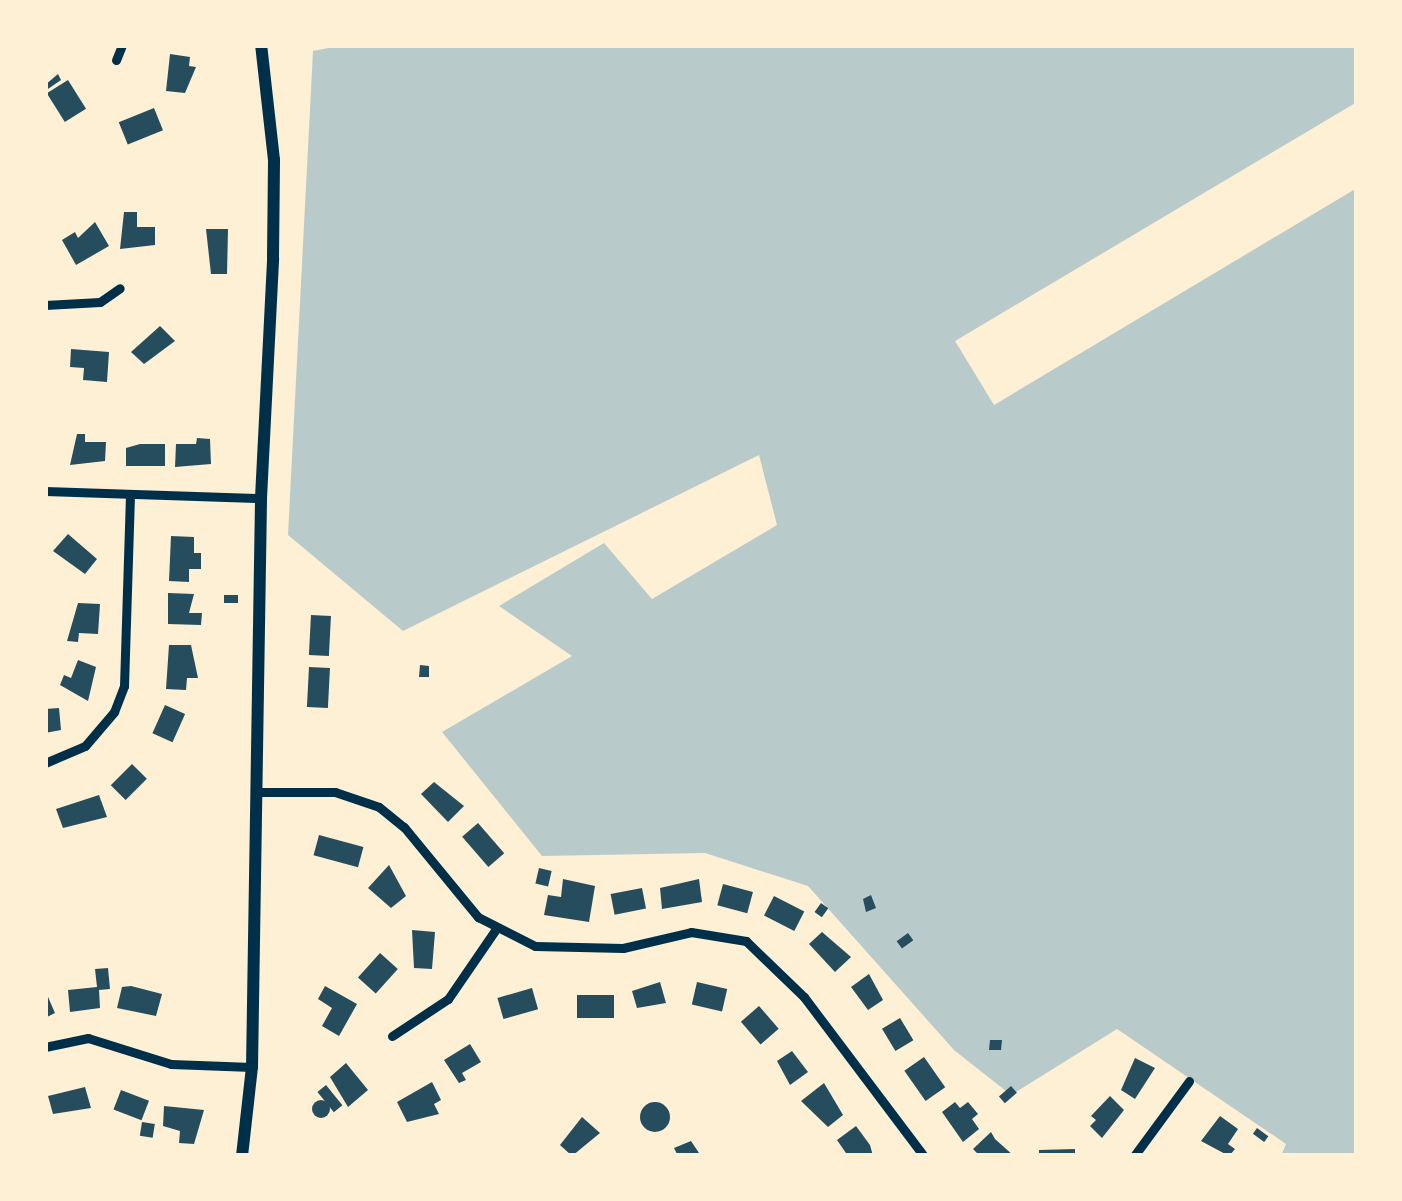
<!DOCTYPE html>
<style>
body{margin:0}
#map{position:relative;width:1402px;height:1201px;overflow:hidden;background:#fdf0d5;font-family:"Sofia Sans Condensed",sans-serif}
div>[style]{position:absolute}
.green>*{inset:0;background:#b9caca}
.building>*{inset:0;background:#264d5e;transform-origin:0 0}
.round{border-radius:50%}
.minor>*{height:9px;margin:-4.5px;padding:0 4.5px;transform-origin:4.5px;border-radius:4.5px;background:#003049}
.secondary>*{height:12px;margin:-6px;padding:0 6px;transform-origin:6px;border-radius:6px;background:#003049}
span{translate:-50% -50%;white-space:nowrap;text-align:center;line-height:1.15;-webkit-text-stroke:10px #fdf0d5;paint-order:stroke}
.frame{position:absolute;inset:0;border:48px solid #fdf0d5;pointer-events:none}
</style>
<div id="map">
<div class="green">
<i style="clip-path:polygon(344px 45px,1357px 45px,1357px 102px,955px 341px,994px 405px,1357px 188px,1357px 1156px,1281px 1156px,1286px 1144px,1117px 1029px,1011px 1095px,954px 1050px,808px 886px,705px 853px,542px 856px,442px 732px,572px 656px,499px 606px,604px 543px,652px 599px,777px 525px,759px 455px,403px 631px,288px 535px,313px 51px)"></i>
</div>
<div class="building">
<i style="clip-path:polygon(170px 54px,190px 57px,189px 66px,196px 67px,185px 93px,166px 91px)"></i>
<i style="clip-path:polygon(58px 74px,61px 80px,45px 91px,45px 85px)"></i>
<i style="left:68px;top:80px;width:34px;height:25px;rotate:58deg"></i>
<i style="left:154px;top:108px;width:24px;height:38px;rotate:68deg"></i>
<i style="clip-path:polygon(124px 212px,137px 212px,137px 227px,155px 227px,155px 245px,120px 249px)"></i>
<i style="clip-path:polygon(95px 222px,109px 246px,76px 265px,62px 240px,75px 232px,78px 238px)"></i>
<i style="clip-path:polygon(206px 229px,228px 229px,227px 274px,211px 274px)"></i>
<i style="clip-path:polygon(160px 326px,175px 341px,144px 364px,131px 352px)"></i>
<i style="clip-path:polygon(71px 349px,109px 352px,107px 382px,83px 380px,84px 368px,70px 367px)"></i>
<i style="clip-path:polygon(77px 434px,85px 434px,85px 442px,106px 442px,105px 461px,70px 465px)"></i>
<i style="clip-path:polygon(197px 438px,210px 439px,211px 464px,175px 467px,176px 444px,196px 444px)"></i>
<i style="clip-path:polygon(140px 444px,165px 444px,165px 466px,126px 466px,126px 448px)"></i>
<i style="clip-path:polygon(68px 534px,97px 559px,85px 574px,53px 551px)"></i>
<i style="clip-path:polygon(171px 536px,194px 537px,194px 553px,201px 553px,201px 569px,189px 569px,189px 582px,169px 581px)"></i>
<i style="clip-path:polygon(168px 593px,194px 594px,189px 613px,202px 613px,201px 625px,168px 624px)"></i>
<i style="left:224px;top:595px;width:14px;height:8px"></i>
<i style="clip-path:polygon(78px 603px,100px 604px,98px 634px,79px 633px,78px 642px,67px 641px)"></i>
<i style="left:311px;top:615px;width:20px;height:40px;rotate:3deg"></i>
<i style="clip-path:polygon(169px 645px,191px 645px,198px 678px,187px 678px,186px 690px,166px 689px)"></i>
<i style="clip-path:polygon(78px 660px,96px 667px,88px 701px,60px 685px,64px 675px,71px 678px)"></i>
<i style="clip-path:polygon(420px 665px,429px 666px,429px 677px,419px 677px)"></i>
<i style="left:309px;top:667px;width:21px;height:40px;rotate:3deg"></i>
<i style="left:165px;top:705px;width:22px;height:31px;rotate:24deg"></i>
<i style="clip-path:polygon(59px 708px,61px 730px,45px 733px,45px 709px)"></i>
<i style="left:132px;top:764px;width:21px;height:30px;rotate:45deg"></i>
<i style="clip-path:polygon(434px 782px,464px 806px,448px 822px,421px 794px)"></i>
<i style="clip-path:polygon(99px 795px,107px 817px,63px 828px,56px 809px)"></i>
<i style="left:478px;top:823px;width:40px;height:21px;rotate:49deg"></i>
<i style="left:319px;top:835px;width:46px;height:21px;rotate:15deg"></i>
<i style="clip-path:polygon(389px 865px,406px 896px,391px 908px,368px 888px)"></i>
<i style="left:539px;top:868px;width:13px;height:16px;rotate:13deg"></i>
<i style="clip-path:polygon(563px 879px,595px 886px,589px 922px,544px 915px,548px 895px,561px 897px)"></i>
<i style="clip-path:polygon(699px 879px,702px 902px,662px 909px,660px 888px)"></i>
<i style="left:723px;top:884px;width:31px;height:22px;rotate:15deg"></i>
<i style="left:642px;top:888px;width:21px;height:32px;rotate:79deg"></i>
<i style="clip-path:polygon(871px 895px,876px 908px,866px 912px,863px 899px)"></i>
<i style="left:774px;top:896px;width:34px;height:22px;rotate:27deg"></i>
<i style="left:821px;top:903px;width:9px;height:11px;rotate:36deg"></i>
<i style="clip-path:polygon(412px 930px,435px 932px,432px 969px,414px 968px)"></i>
<i style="clip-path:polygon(822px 932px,851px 957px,835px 972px,809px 944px)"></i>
<i style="left:908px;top:933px;width:9px;height:14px;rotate:54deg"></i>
<i style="left:380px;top:953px;width:24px;height:33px;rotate:42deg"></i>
<i style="clip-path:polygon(108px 968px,110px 989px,99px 990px,100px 1008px,70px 1012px,68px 990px,97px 987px,95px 969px)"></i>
<i style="clip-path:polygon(869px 974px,883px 1000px,868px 1010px,851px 987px)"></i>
<i style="clip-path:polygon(660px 982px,666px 1003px,637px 1008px,632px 991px)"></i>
<i style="left:697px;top:982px;width:31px;height:23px;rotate:13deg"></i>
<i style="clip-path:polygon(131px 986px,162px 994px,156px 1016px,117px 1008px,122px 987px)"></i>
<i style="clip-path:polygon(325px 986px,357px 1004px,339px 1036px,322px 1026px,332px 1008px,318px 999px)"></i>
<i style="left:532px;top:988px;width:22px;height:36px;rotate:74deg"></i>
<i style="clip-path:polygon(45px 990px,55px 1013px,45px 1018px)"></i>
<i style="left:577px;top:995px;width:37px;height:23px"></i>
<i style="left:759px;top:1006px;width:30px;height:24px;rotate:49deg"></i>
<i style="left:900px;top:1018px;width:26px;height:21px;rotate:59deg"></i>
<i style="clip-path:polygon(990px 1040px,1002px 1040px,1001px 1050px,989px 1050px)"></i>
<i style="clip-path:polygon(470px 1044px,481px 1062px,462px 1073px,466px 1080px,459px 1083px,444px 1060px)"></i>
<i style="clip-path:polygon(792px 1051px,808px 1072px,790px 1085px,777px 1061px)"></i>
<i style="left:924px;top:1057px;width:37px;height:24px;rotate:55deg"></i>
<i style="clip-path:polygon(1135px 1058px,1155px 1068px,1135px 1099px,1121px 1090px)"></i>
<i style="clip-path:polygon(346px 1063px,368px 1090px,348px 1107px,330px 1077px)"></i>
<i style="clip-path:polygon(432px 1082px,441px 1100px,434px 1104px,439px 1114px,407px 1122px,397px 1102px)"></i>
<i style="clip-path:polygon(824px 1083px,843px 1115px,828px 1127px,801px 1101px)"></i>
<i style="left:326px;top:1085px;width:26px;height:11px;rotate:51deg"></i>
<i style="left:1011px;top:1086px;width:9px;height:16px;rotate:49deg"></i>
<i style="clip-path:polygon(85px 1087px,91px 1108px,53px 1114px,48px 1096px)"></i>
<i style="left:121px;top:1090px;width:30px;height:21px;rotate:21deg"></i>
<i style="clip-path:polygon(1110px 1096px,1124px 1110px,1102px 1138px,1090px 1126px,1096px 1120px,1091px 1116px)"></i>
<i class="round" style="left:312px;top:1100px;width:18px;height:18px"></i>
<i style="clip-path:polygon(955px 1102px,960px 1108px,968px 1102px,978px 1114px,972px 1119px,979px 1129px,963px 1142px,942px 1112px)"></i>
<i class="round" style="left:640px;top:1102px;width:30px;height:30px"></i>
<i style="clip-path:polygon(164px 1106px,204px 1110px,194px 1144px,179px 1143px,180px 1131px,163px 1126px)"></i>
<i style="clip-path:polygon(1220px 1116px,1238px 1129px,1228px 1144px,1235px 1149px,1229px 1156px,1201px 1141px)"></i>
<i style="clip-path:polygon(582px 1117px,600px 1133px,572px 1156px,560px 1145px)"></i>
<i style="left:142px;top:1122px;width:13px;height:14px;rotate:9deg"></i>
<i style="clip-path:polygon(856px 1126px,870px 1145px,873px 1156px,848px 1156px,837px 1140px)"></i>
<i style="left:1257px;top:1128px;width:14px;height:7px;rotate:36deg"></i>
<i style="clip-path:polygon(991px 1132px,995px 1139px,1014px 1156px,980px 1156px,973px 1149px)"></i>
<i style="clip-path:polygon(691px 1141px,701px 1156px,678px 1156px,674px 1148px)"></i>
<i style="clip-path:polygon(1075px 1149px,1075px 1156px,1039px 1156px,1039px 1150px)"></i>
</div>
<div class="minor">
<i style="left:116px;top:60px;width:16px;rotate:-68deg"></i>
<i style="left:45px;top:305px;width:55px;rotate:-3.1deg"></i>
<i style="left:100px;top:302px;width:24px;rotate:-35deg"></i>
<i style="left:45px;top:491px;width:216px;rotate:1.9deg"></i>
<i style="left:45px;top:763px;width:43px;rotate:-23deg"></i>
<i style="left:85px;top:746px;width:45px;rotate:-49.5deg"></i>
<i style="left:114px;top:712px;width:28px;rotate:-69deg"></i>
<i style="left:124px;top:686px;width:189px;rotate:-88.2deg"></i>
<i style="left:259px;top:792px;width:76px"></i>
<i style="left:335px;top:792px;width:46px;rotate:18.8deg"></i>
<i style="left:379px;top:807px;width:32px;rotate:39deg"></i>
<i style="left:404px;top:827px;width:117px;rotate:50.6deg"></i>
<i style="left:478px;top:917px;width:64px;rotate:27deg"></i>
<i style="left:535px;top:946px;width:88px;rotate:1.3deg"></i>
<i style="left:623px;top:948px;width:70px;rotate:-13.2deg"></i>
<i style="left:691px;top:932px;width:56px;rotate:9.3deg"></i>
<i style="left:746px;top:941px;width:81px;rotate:44deg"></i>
<i style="left:804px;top:997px;width:199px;rotate:53deg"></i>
<i style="left:392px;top:1036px;width:67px;rotate:-33.5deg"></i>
<i style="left:448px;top:999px;width:85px;rotate:-55.6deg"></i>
<i style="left:45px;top:1047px;width:44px;rotate:-11.8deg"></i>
<i style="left:88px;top:1038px;width:87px;rotate:17.4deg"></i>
<i style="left:171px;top:1064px;width:81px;rotate:2.1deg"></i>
<i style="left:1134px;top:1156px;width:93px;rotate:-53.7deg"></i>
</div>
<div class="secondary">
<i style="left:242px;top:1156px;width:90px;rotate:-83.6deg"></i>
<i style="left:252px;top:1067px;width:569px;rotate:-89.09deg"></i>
<i style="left:261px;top:498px;width:240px;rotate:-87.1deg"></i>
<i style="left:273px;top:258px;width:98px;rotate:-89.4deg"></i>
<i style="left:274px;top:160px;width:116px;rotate:-96.4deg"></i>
</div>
<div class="frame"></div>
</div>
